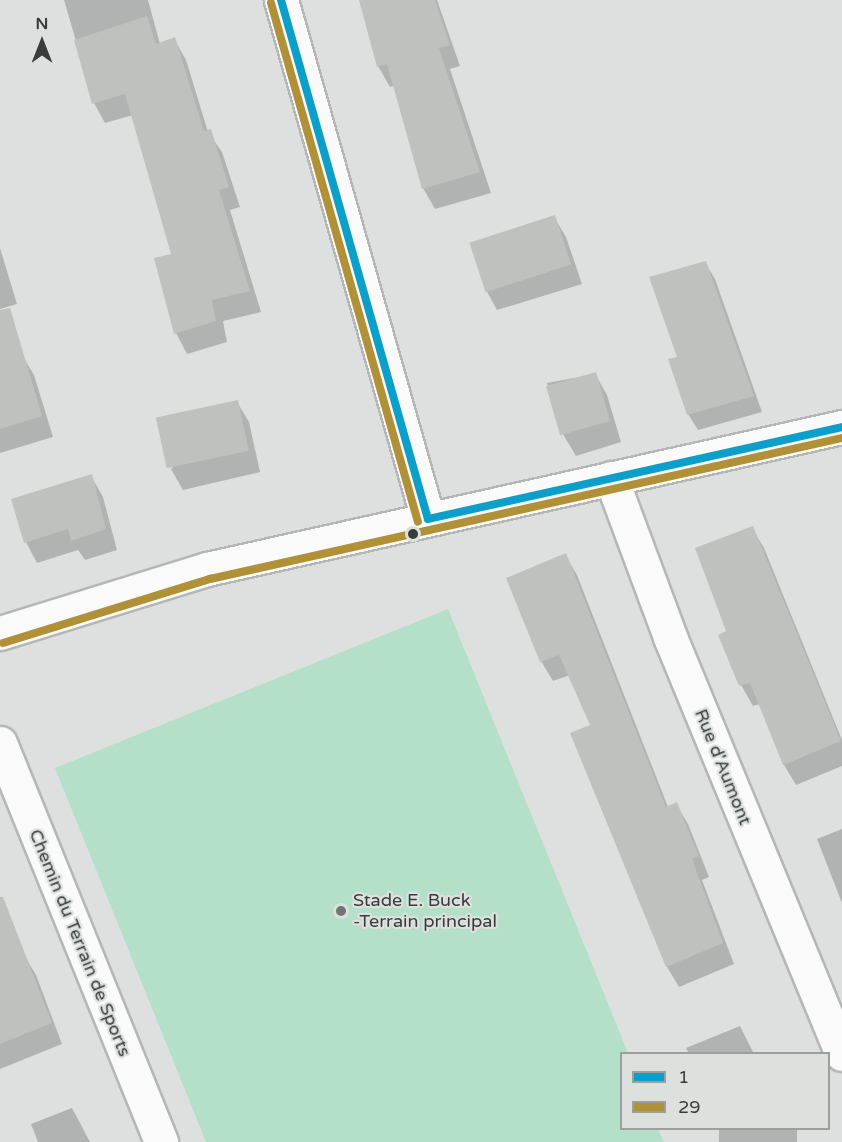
<!DOCTYPE html>
<style>
body{margin:0}
#map{position:relative;width:842px;height:1142px;overflow:hidden;background:#dde0de;font-family:"Varela Round",sans-serif}
div>[style]{position:absolute}
.green>*{inset:0;background:#b4dfc9}
.shadow>*{inset:0;background:#0003;transform-origin:0 0}
.building>*{inset:0;background:#bfc1bf;transform-origin:0 0}
.roads{filter:drop-shadow(2px 0 #b5b7b6) drop-shadow(-2px 0 #b5b7b6) drop-shadow(0 2px #b5b7b6) drop-shadow(0 -2px #b5b7b6)}
.street>*{height:33px;margin:-16.5px;padding:0 16.5px;transform-origin:16.5px;border-radius:16.5px;background:#fafafa}
.secondary>*{height:33px;margin:-16.5px;padding:0 16.5px;transform-origin:16.5px;border-radius:16.5px;background:#fafafa}
.bus-1>*{height:8px;margin:-4px;padding:0 4px;transform-origin:4px;border-radius:4px;background:#0c9fc9}
.bus-2>*{height:8px;margin:-4px;padding:0 4px;transform-origin:4px;border-radius:4px;background:#b09138}
.dots>*{width:16px;height:16px;translate:-50% -50%;box-sizing:border-box;border:3px solid #dce1de;border-radius:50%}
span{translate:-50% -50%;white-space:nowrap;text-align:center;line-height:1.15;-webkit-text-stroke:4.5px #dce1de;paint-order:stroke}
.street-label{font-size:18px;color:#3a3c3b}
.poi-label{font-size:18px;color:#3a3c3b}
.left{translate:0 -50%;text-align:left}
.legend{position:absolute;left:620px;top:1052px;width:210px;height:78px;box-sizing:border-box;background:#dce1de;border:2px solid #9b9f9d;margin:0;padding:8px 10px;list-style:none;font-size:18px;color:#3a3c3b}
.legend li{display:flex;align-items:center;gap:12px;height:30px}
.legend b{width:30px;border:2px solid #9b9f9d}
.north{position:absolute;left:12px;top:12px;width:60px;height:60px;-webkit-text-stroke:4px #dce1de;paint-order:stroke;rotate:0deg;font-size:16px;font-weight:700;line-height:24px;text-align:center;color:#3a3c3b}
.north::after{content:'';display:block;margin:auto;width:21px;height:27px;background:#3a3c3b;clip-path:polygon(50% 0,100% 100%,50% 72%,0 100%)}
</style>
<div id="map">
<div class="green">
<i style="clip-path:polygon(448px 609px,628px 1053px,622px 1054px,622px 1128px,658px 1129px,664px 1142px,206px 1142px,55px 768px)"></i>
</div>
<div class="shadow">
<i style="clip-path:polygon(64px 0,148px 0,160px 44px,174px 39px,186px 60px,208px 132px,222px 152px,240px 207px,230px 210px,261px 312px,223px 321px,227px 342px,187px 354px,176px 333px,173px 255px,133px 115px,105px 123px,94px 103px)"></i>
<i style="clip-path:polygon(376px 0,437px 0,460px 66px,450px 69px,491px 193px,435px 209px,423px 188px,395px 85px,390px 87px,378px 66px)"></i>
<i style="clip-path:polygon(554px 217px,566px 237px,582px 284px,497px 310px,486px 290px)"></i>
<i style="clip-path:polygon(0 248px,17px 304px,0 309px)"></i>
<i style="clip-path:polygon(705px 262px,715px 279px,762px 412px,698px 430px,688px 414px,679px 358px)"></i>
<i style="clip-path:polygon(22px 355px,34px 375px,53px 437px,0 453px,0 362px)"></i>
<i style="clip-path:polygon(595px 374px,607px 395px,621px 442px,576px 456px,564px 436px,547px 383px)"></i>
<i style="clip-path:polygon(237px 402px,249px 422px,260px 472px,183px 490px,171px 469px)"></i>
<i style="clip-path:polygon(91px 476px,103px 497px,117px 550px,85px 560px,78px 550px,37px 563px,26px 542px)"></i>
<i style="clip-path:polygon(752px 528px,764px 548px,842px 740px,842px 766px,796px 785px,784px 765px,760px 704px,753px 706px,741px 685px,728px 632px)"></i>
<i style="clip-path:polygon(565px 555px,577px 575px,668px 807px,676px 804px,688px 824px,709px 877px,702px 880px,734px 964px,679px 987px,667px 967px,572px 733px,592px 726px,570px 675px,553px 681px,541px 661px)"></i>
<i style="clip-path:polygon(842px 829px,842px 903px,817px 839px)"></i>
<i style="clip-path:polygon(24px 955px,36px 975px,62px 1044px,0 1069px,0 964px)"></i>
<i style="clip-path:polygon(740px 1026px,754px 1054px,689px 1054px,686px 1048px)"></i>
<i style="clip-path:polygon(72px 1108px,90px 1142px,38px 1142px,31px 1124px)"></i>
<i style="left:719px;top:1128px;width:78px;height:15px"></i>
</div>
<div class="building">
<i style="clip-path:polygon(359px 0,435px 0,450px 45px,439px 48px,480px 172px,422px 189px,387px 64px,377px 67px)"></i>
<i style="clip-path:polygon(147px 16px,156px 44px,175px 37px,204px 131px,211px 129px,229px 187px,219px 190px,250px 291px,212px 300px,216px 321px,174px 334px,154px 258px,171px 254px,125px 94px,92px 104px,74px 40px)"></i>
<i style="left:555px;top:215px;width:52px;height:90px;rotate:72deg"></i>
<i style="clip-path:polygon(706px 261px,754px 396px,687px 415px,668px 359px,677px 357px,649px 277px)"></i>
<i style="clip-path:polygon(10px 308px,42px 416px,0 429px,0 310px)"></i>
<i style="left:596px;top:372px;width:51px;height:52px;rotate:74deg"></i>
<i style="left:238px;top:400px;width:52px;height:84px;rotate:78deg"></i>
<i style="clip-path:polygon(92px 474px,106px 529px,71px 541px,68px 529px,24px 543px,11px 499px)"></i>
<i style="clip-path:polygon(753px 526px,841px 741px,783px 765px,750px 683px,739px 686px,718px 635px,726px 631px,695px 548px)"></i>
<i style="clip-path:polygon(566px 553px,666px 807px,677px 802px,688px 830px,699px 856px,692px 859px,723px 943px,666px 967px,570px 733px,590px 725px,559px 655px,540px 662px,506px 578px)"></i>
<i style="clip-path:polygon(0 897px,3px 897px,52px 1023px,0 1044px)"></i>
</div>
<div class="roads">
<div class="street">
<i style="left:281px;top:0;width:539px;rotate:74.19deg"></i>
<i style="left:611px;top:478px;width:170px;rotate:69.6deg"></i>
<i style="left:670px;top:637px;width:451px;rotate:67.6deg"></i>
<i style="left:0;top:743px;width:430px;rotate:68deg"></i>
</div>
<div class="secondary">
<i style="left:0;top:633px;width:217px;rotate:-17.2deg"></i>
<i style="left:207px;top:569px;width:651px;rotate:-12.61deg"></i>
</div>
</div>
<div class="bus-1">
<i style="left:281px;top:0;width:539px;rotate:74.19deg"></i>
<i style="left:428px;top:519px;width:424px;rotate:-12.5deg"></i>
</div>
<div class="bus-2">
<i style="left:271px;top:3px;width:539px;rotate:74.19deg"></i>
<i style="left:3px;top:643px;width:217px;rotate:-17.2deg"></i>
<i style="left:210px;top:579px;width:648px;rotate:-12.58deg"></i>
</div>
<div class="dots">
<i style="left:413px;top:534px;background:#3a3c3b"></i>
<i style="left:341px;top:911px;background:#737574"></i>
</div>
<div class="street-label">
<span style="left:723px;top:767px;rotate:68deg">Rue d'Aumont</span>
<span style="left:80px;top:943px;rotate:68deg">Chemin du Terrain de Sports</span>
</div>
<div class="poi-label">
<span class="left" style="left:353px;top:911px">Stade E. Buck<br>-Terrain principal</span>
</div>
<ul class="legend">
<li><b style="height:8px;background:#0c9fc9"></b>1</li>
<li><b style="height:8px;background:#b09138"></b>29</li>
</ul>
<div class="north">N</div>
</div>
